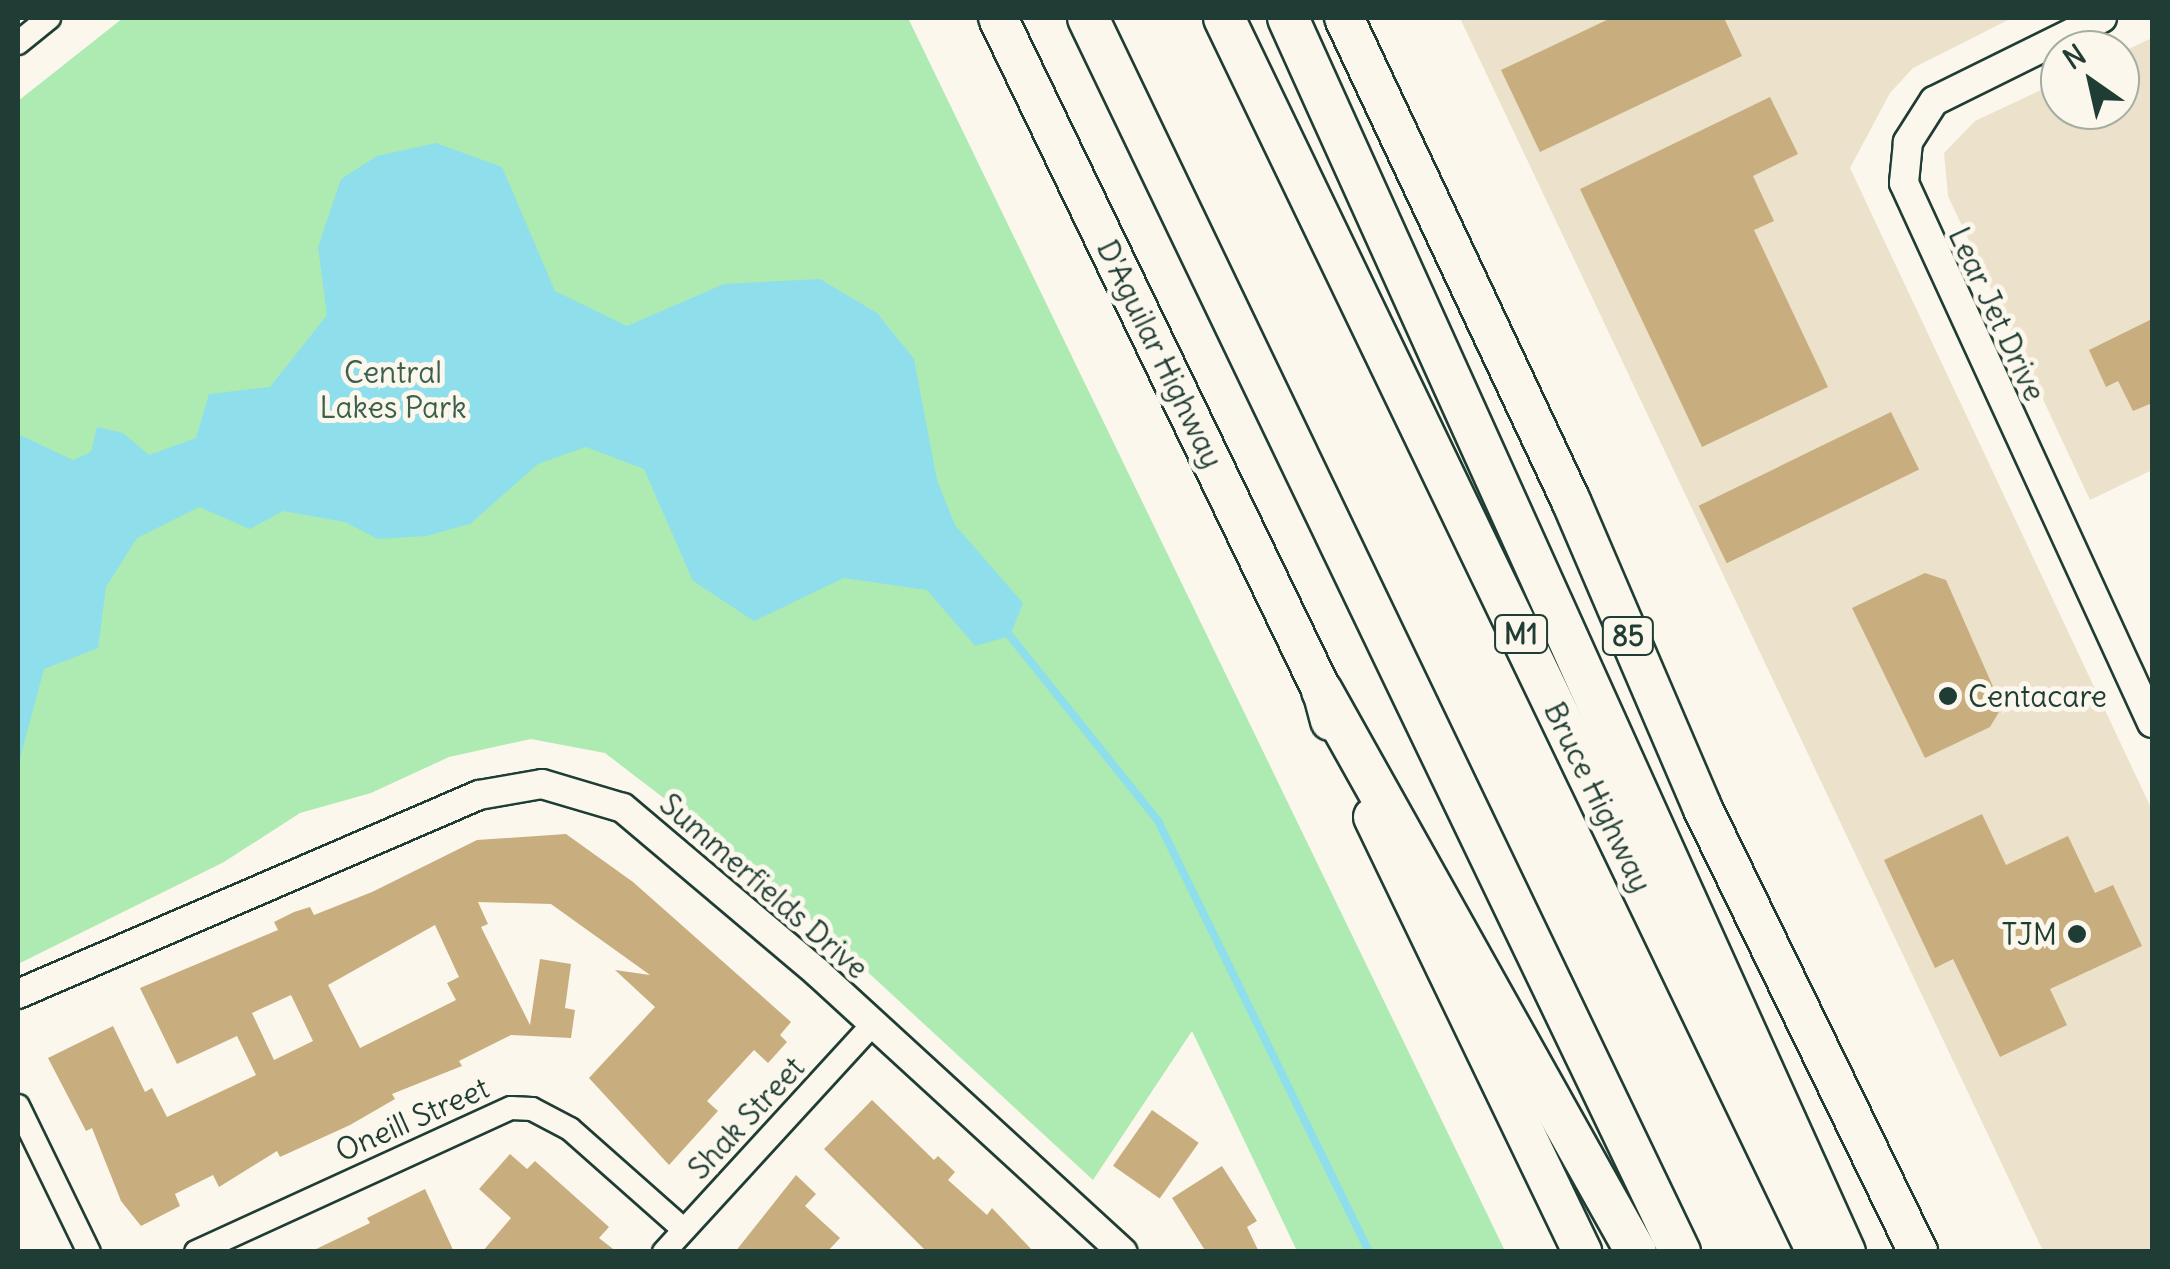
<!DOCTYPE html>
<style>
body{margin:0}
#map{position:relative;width:2170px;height:1269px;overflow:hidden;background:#fbf7ec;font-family:Delius,sans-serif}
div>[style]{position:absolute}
.built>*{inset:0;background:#ece1cb}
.green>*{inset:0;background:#adebb2}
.water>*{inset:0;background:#8fdeeb}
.stream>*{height:8px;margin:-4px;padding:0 4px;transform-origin:4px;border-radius:4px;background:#8fdeeb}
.building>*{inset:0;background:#c8ae7e;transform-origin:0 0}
.roads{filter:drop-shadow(2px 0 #1f3d34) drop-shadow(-2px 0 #1f3d34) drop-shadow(0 2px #1f3d34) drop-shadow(0 -2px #1f3d34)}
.minor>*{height:22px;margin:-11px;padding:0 11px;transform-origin:11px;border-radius:11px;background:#fbf7ec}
.tertiary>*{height:28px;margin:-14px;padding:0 14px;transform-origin:14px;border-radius:14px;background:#fbf7ec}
.trunk>*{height:38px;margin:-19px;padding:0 19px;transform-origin:19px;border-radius:19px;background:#fbf7ec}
.motorway>*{height:40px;margin:-20px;padding:0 20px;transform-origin:20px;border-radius:20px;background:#fbf7ec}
.dots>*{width:28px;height:28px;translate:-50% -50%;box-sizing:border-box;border:5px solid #fbf7ec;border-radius:50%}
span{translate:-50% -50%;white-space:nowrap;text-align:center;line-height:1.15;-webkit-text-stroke:10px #fbf7ec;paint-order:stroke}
.shield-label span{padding:2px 8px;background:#fbf7ec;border:2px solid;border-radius:8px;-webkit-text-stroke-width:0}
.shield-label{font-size:28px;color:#1f3d34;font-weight:700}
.street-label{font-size:30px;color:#1f3d34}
.park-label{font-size:30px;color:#3b604d}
.poi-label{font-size:30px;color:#1f3d34}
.left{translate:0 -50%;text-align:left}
.right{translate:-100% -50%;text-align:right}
.frame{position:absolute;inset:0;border:20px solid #1f3d34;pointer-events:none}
.north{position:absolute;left:2040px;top:30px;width:100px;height:100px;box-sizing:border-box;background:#fbf7ec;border:2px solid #a3ada2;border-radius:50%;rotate:326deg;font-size:28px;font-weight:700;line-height:40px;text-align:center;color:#1f3d34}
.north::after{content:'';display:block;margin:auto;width:35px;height:45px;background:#1f3d34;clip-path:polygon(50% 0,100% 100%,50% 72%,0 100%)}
</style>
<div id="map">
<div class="built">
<i style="clip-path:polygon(1460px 18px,2012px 18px,1913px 68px,1890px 93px,1850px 168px,2152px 810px,2152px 1251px,2043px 1251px)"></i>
<i style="clip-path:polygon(2152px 38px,2152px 470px,2090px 500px,1948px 196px,1944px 153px,1975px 121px,2060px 81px,2060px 110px,2120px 110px,2120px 53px)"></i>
</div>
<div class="green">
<i style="clip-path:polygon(123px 18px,908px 18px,1505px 1251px,1297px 1251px,1192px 1031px,1093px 1180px,755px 868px,605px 753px,531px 739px,449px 757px,371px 793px,300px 813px,224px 862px,18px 964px,18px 101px)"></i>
</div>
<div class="water">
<i style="clip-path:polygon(436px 143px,502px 167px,555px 291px,627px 326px,724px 284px,820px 279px,877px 313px,914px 359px,937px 480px,955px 525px,1023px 603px,1010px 636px,975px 646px,927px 590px,844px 578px,754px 621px,693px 581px,644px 469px,586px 447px,538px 464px,470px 524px,426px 536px,378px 539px,345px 522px,283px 511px,250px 529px,199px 507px,137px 538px,106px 587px,98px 648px,44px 669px,18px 766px,18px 434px,73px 460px,91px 452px,97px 427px,123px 433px,149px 455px,196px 438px,209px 394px,270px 387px,327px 315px,318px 247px,341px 179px,377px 156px)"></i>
</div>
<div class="stream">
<i style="left:1010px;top:636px;width:237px;rotate:51.3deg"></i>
<i style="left:1158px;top:821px;width:480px;rotate:63.9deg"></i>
</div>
<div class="building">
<i style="clip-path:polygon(1611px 18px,1724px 18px,1742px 56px,1540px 152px,1501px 70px)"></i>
<i style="clip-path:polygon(1770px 97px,1798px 154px,1753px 176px,1774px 221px,1754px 230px,1828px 387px,1702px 447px,1580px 189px)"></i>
<i style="clip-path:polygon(2152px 319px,2152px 403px,2133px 411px,2118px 381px,2106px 387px,2089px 350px)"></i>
<i style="left:1891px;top:412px;width:64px;height:214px;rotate:64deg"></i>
<i style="clip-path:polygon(1925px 573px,1946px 580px,2002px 707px,1990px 727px,1925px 758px,1852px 608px)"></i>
<i style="clip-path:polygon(1982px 814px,2006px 865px,2068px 836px,2095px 893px,2113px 885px,2142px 946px,2050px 989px,2067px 1025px,2000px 1057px,1953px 959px,1935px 968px,1884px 860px)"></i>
<i style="clip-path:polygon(evenodd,566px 834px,633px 882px,791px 1022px,780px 1035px,787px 1042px,768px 1063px,754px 1050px,707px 1101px,718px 1111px,669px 1165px,589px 1078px,655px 1007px,615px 970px,650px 975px,551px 904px,478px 902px,488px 924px,481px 927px,530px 1025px,540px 959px,571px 964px,565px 1008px,575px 1010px,571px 1038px,511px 1035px,459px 1061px,462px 1066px,392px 1094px,395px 1099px,350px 1125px,280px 1157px,277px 1151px,219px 1187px,213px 1175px,175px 1194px,180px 1206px,141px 1226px,121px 1201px,92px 1128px,86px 1131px,48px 1058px,113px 1026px,145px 1092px,152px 1088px,167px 1117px,256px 1075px,237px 1036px,177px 1064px,140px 988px,278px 930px,274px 922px,294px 912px,310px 907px,314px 915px,372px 892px,477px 840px,566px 834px,435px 925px,459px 977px,447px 983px,456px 1000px,360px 1048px,328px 985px,435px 925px,566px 834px,291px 995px,313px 1041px,274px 1060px,252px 1013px,291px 995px)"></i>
<i style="clip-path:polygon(872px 1100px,934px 1160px,938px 1156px,955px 1172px,948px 1180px,987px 1215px,992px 1208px,1034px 1252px,927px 1252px,824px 1149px)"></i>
<i style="left:1152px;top:1110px;width:57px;height:68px;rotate:35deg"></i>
<i style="clip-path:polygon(510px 1154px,527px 1169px,535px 1161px,609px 1227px,599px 1238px,617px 1252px,482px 1252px,511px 1218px,479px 1189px)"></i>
<i style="clip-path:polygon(1222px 1166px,1257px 1221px,1247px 1227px,1259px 1252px,1206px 1252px,1172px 1198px)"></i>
<i style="clip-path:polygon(796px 1175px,816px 1194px,805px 1206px,840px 1238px,827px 1252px,735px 1252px)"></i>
<i style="clip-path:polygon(425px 1189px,454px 1252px,310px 1252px,370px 1223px,367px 1218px)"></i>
</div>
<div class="roads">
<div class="minor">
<i style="left:18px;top:43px;width:40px;rotate:-39deg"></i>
<i style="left:18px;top:1106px;width:162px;rotate:64.1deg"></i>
<i style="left:196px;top:1252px;width:346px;rotate:-24.6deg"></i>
<i style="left:511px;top:1108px;width:21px;rotate:3deg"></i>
<i style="left:532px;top:1109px;width:43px;rotate:27.8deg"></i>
<i style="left:570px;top:1129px;width:152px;rotate:41.5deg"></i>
<i style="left:664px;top:1252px;width:309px;rotate:-47.5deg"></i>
</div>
<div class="tertiary">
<i style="left:2102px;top:18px;width:187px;rotate:153.7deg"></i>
<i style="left:1934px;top:101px;width:49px;rotate:122.4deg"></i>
<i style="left:1908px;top:142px;width:41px;rotate:95.6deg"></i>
<i style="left:1904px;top:183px;width:594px;rotate:65.33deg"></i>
<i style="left:18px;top:994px;width:502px;rotate:-23.35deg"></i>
<i style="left:479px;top:795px;width:64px;rotate:-9.9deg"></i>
<i style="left:542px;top:784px;width:84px;rotate:16.5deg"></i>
<i style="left:623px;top:808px;width:255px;rotate:40.2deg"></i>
<i style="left:818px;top:973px;width:413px;rotate:42.5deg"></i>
</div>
<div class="trunk">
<i style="left:998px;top:18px;width:747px;rotate:64.29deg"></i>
<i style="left:1322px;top:691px;width:31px;rotate:75deg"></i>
<i style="left:1344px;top:18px;width:534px;rotate:64.83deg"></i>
<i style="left:1571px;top:501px;width:333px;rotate:66.8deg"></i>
<i style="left:1702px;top:807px;width:495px;rotate:64.1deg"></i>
<i style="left:1373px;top:817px;width:483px;rotate:64.3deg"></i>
</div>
<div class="motorway">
<i style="left:1088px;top:18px;width:1369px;rotate:64.37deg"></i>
<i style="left:1224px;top:18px;width:1369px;rotate:64.33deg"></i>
<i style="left:1288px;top:18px;width:1354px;rotate:65.71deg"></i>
<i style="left:1322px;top:691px;width:643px;rotate:60.76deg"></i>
</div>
</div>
<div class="dots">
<i style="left:1948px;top:696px;background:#1f3d34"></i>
<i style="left:2077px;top:934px;background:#1f3d34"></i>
</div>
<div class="shield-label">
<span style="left:1521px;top:634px">M1</span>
<span style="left:1628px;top:636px">85</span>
</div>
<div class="street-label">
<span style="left:1997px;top:314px;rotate:65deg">Lear Jet Drive</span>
<span style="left:1160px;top:354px;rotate:64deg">D'Aguilar Highway</span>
<span style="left:1598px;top:797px;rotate:64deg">Bruce Highway</span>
<span style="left:764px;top:886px;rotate:41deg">Summerfields Drive</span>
<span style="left:746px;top:1118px;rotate:-47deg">Shak Street</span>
<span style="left:412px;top:1119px;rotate:-24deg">Oneill Street</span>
</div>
<div class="park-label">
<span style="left:393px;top:389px">Central<br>Lakes Park</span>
</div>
<div class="poi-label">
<span class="left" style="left:1968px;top:696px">Centacare</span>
<span class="right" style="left:2057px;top:934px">TJM</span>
</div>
<div class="frame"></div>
<div class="north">N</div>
</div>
